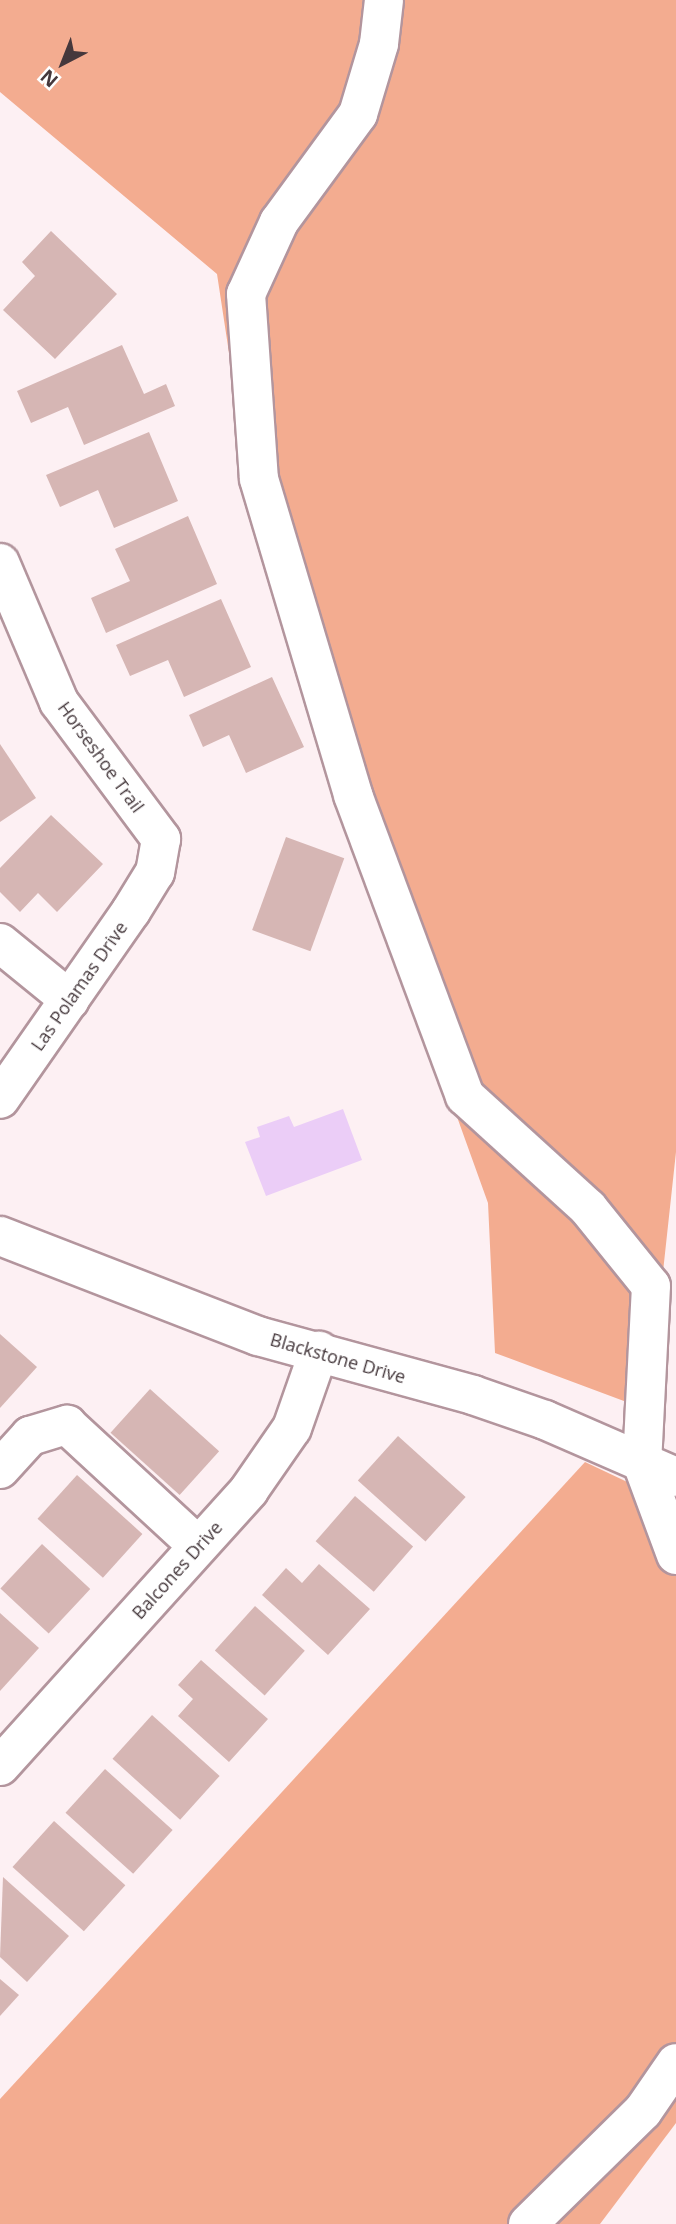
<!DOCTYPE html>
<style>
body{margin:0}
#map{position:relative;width:676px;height:2224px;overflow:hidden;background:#fdf0f3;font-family:"Open Sans",sans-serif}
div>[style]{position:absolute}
.green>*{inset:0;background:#f3ac90}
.water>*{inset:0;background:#ebcdf7}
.building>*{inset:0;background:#d6b6b4;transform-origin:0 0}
.roads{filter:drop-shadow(2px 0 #b3959d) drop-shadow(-2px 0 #b3959d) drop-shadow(0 2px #b3959d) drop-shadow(0 -2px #b3959d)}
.minor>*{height:38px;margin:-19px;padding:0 19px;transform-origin:19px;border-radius:19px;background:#fff}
span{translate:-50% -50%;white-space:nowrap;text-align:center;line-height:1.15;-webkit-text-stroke:5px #fff;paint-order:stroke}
.street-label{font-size:18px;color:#45383c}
.north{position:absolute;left:28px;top:28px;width:70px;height:70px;-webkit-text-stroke:5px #fff;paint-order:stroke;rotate:222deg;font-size:19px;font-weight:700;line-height:28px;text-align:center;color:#45383c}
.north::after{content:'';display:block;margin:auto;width:24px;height:32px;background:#45383c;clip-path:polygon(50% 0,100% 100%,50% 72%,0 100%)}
</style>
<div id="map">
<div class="green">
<i style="clip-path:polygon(0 0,676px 0,676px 1152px,648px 1410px,495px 1353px,488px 1203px,393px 939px,243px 445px,217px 274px,0 92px)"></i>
<i style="clip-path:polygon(585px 1462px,676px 1505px,676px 2123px,600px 2224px,0 2224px,0 2099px)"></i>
</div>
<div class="water">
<i style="clip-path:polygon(343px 1109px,362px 1160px,266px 1196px,245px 1142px,260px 1137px,257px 1127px,289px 1116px,294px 1127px)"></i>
</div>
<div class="building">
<i style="clip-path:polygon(51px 231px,117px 294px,55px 359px,3px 310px,35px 276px,22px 262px)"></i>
<i style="clip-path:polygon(122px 345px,144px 394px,166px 384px,175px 406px,84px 445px,68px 407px,31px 423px,17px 391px)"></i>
<i style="clip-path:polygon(149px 432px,178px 501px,114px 528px,98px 490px,60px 507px,46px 475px)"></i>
<i style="clip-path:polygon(188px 516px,217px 584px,106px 633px,91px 598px,130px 581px,115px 549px)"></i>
<i style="clip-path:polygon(221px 599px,251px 667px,184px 697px,168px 660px,130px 676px,116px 645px)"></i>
<i style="clip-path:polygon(272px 677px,304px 747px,246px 773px,229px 735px,203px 747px,189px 715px)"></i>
<i style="clip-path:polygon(0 744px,36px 798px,0 822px)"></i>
<i style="clip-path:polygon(51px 815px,103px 864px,57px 912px,38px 893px,20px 912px,0 892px,0 868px)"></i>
<i style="left:286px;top:837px;width:62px;height:99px;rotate:20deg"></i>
<i style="clip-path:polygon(0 1334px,37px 1367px,0 1408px)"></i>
<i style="left:150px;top:1389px;width:93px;height:59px;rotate:42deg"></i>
<i style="left:398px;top:1436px;width:91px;height:60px;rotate:42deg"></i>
<i style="left:77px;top:1475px;width:88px;height:59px;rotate:42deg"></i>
<i style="left:355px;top:1496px;width:77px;height:60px;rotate:41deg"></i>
<i style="left:42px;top:1544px;width:66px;height:61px;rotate:43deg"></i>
<i style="clip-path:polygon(319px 1564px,370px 1609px,328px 1655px,262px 1595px,286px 1568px,302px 1583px)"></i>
<i style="left:255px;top:1606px;width:67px;height:60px;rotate:42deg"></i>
<i style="clip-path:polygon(0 1613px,39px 1648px,0 1691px)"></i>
<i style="clip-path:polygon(201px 1660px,268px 1719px,229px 1762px,178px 1716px,193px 1699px,178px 1685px)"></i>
<i style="left:152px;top:1715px;width:91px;height:59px;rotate:42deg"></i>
<i style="left:105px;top:1769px;width:91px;height:59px;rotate:42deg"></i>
<i style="left:54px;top:1821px;width:96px;height:62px;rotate:42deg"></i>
<i style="clip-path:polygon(3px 1877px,69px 1936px,27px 1982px,0 1957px)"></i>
<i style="clip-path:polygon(0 1979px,19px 1995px,0 2016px)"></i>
</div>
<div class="roads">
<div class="minor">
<i style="left:384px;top:0;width:44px;rotate:96.5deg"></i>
<i style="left:379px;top:44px;width:73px;rotate:106.7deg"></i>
<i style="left:358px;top:114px;width:134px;rotate:126.2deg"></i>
<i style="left:279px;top:222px;width:79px;rotate:114.6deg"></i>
<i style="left:246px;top:294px;width:185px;rotate:86deg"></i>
<i style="left:259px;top:479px;width:330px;rotate:73.4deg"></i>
<i style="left:353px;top:795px;width:321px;rotate:69.6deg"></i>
<i style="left:465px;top:1096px;width:166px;rotate:42.3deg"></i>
<i style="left:588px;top:1208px;width:100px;rotate:51.1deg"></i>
<i style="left:651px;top:1286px;width:177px;rotate:92.9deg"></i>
<i style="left:642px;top:1463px;width:98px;rotate:69.7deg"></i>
<i style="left:0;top:563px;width:151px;rotate:67deg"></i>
<i style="left:59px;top:702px;width:171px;rotate:53.3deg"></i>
<i style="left:161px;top:839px;width:34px;rotate:100deg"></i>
<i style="left:155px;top:872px;width:46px;rotate:121.6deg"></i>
<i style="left:131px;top:911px;width:229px;rotate:124.9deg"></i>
<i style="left:0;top:943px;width:90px;rotate:39.2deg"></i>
<i style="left:0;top:1236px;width:277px;rotate:21.2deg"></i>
<i style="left:258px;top:1336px;width:223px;rotate:15.3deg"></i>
<i style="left:473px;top:1395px;width:76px;rotate:19.1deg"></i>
<i style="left:545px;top:1420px;width:143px;rotate:23.5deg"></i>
<i style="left:0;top:1469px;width:45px;rotate:-47.7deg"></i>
<i style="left:30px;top:1436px;width:39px;rotate:-17deg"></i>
<i style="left:67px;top:1425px;width:178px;rotate:42.7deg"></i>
<i style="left:0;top:1766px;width:372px;rotate:-47.9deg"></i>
<i style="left:249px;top:1490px;width:75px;rotate:-55.3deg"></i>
<i style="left:292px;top:1428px;width:82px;rotate:-70.7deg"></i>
<i style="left:528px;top:2224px;width:161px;rotate:-44.5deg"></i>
<i style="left:643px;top:2111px;width:58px;rotate:-55.5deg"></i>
</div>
</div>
<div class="street-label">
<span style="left:101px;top:757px;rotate:54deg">Horseshoe Trail</span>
<span style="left:79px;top:986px;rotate:-55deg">Las Polamas Drive</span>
<span style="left:338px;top:1358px;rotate:16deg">Blackstone Drive</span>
<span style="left:177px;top:1570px;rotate:-48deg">Balcones Drive</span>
</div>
<div class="north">N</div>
</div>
